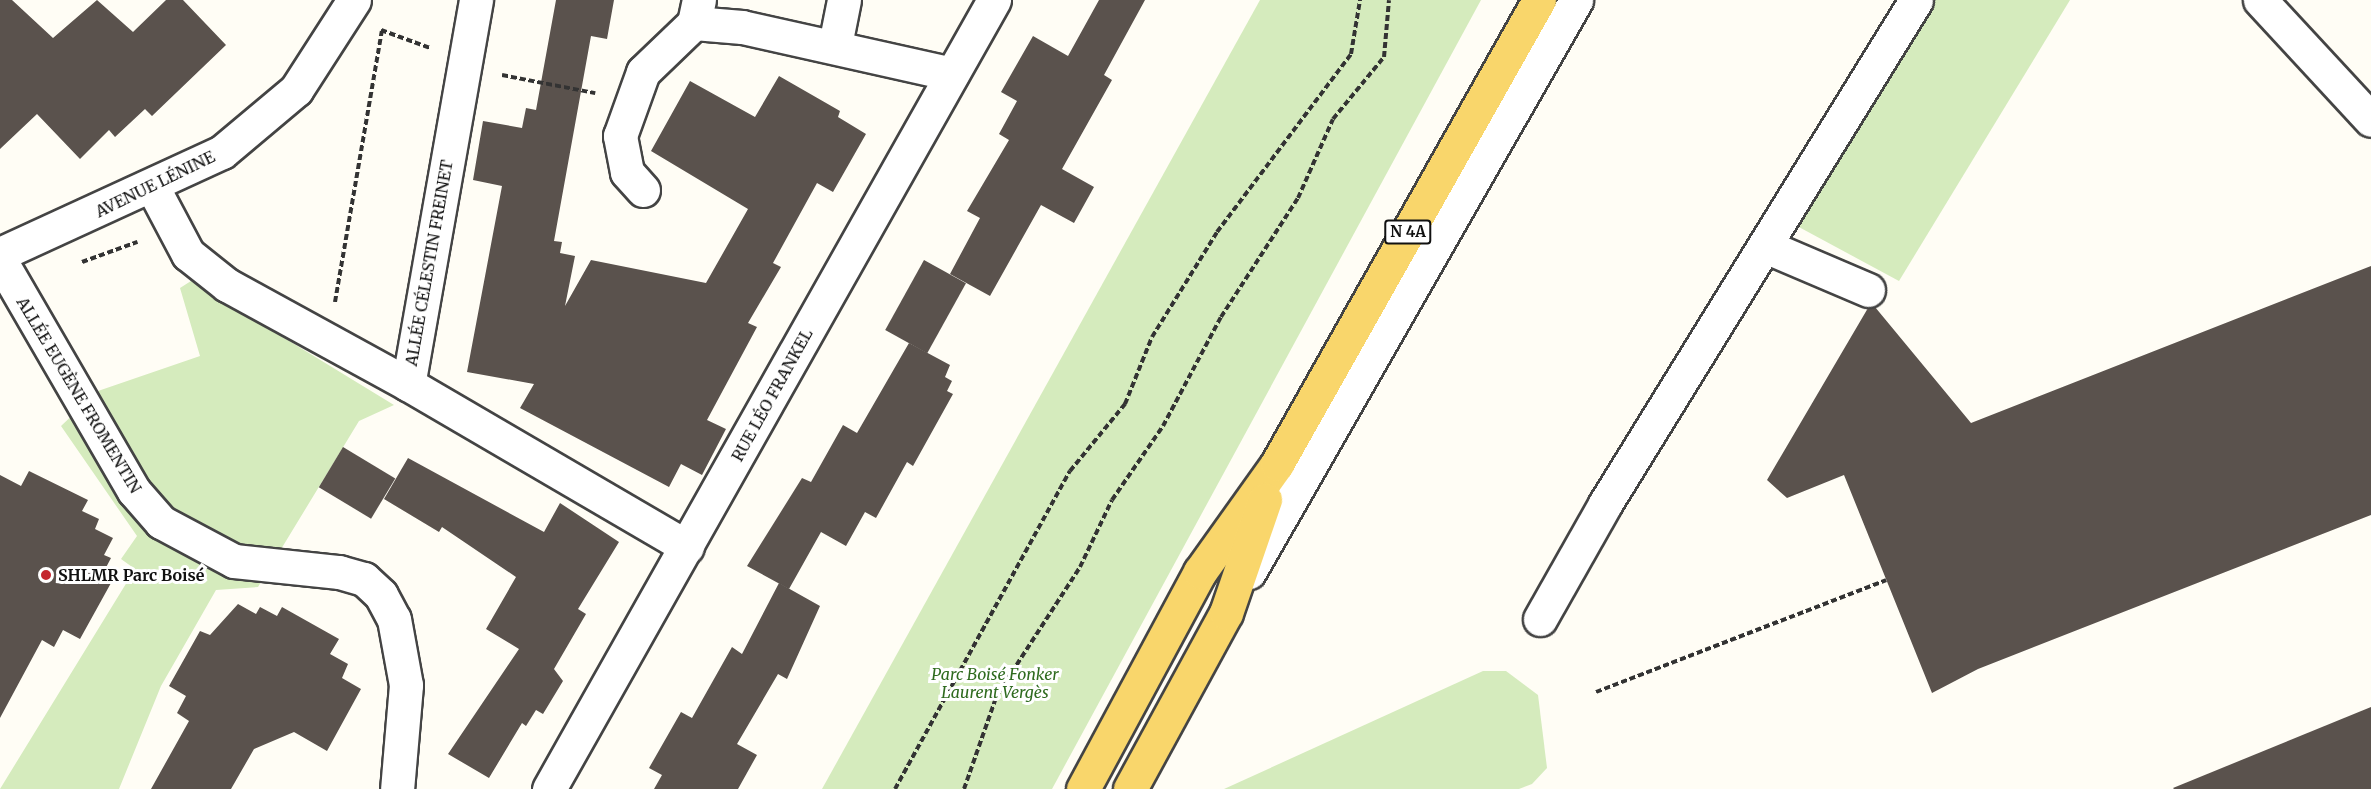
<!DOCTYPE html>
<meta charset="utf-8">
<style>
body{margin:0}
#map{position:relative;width:2371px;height:789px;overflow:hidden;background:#fffdf5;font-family:Merriweather,serif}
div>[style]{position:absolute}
.green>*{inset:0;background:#d5ebbd}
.building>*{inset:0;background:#5a524d;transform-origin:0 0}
.path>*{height:4px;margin-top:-2px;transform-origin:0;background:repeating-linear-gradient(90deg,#333 0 6px,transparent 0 9px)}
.roads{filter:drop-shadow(2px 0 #444) drop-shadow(-2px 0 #444) drop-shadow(0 2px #444) drop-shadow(0 -2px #444)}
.minor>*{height:33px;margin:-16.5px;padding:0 16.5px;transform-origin:16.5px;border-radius:16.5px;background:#fff}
.major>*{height:33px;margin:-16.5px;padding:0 16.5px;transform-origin:16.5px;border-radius:16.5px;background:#f9d66b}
.dots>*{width:16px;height:16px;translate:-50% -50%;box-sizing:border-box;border:3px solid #fff;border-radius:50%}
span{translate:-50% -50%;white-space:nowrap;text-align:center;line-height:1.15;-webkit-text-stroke:6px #fff;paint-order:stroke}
.shield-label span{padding:2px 4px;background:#fff;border:2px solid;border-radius:4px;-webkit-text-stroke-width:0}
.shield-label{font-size:15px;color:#111;font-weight:700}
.street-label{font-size:16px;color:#111}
.poi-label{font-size:16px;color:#111;font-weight:700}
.left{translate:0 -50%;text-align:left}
.park-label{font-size:16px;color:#2f6b1f;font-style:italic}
</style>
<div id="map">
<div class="green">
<i style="clip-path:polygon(1260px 0,1481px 0,1052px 789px,822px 789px)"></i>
<i style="clip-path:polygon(1935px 0,2070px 0,1899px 281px,1797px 226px)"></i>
<i style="clip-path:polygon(191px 281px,394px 405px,359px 421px,258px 587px,216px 590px,161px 686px,119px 789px,0 789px,135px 569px,121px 559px,137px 536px,61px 426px,98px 391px,200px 356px,180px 288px)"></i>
<i style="clip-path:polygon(1483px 671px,1506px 671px,1538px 695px,1547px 768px,1532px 784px,1519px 789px,1224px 789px)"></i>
</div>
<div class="building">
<i style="clip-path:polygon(0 0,12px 0,53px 38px,97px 0,133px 32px,166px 0,183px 0,226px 45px,152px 116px,145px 109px,115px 137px,109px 130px,80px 159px,37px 114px,0 149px)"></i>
<i style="clip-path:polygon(556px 0,614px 0,607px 39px,591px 36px,554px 241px,562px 242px,560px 253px,575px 256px,565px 306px,591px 260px,706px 283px,748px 209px,651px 151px,690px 81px,755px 117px,779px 76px,840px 111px,838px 117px,866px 134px,833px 192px,817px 183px,773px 263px,781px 267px,748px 323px,757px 327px,707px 420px,726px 429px,702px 475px,681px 464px,669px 487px,520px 408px,534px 384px,467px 372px,502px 186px,473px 180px,483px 121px,522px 128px,526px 108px,536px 110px)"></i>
<i style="clip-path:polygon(1099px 0,1145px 0,1104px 75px,1112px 80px,1062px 169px,1094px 187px,1074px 223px,1041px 205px,990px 296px,950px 274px,980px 218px,967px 211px,1009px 140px,999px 134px,1017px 101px,1001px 92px,1033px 36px,1068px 56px)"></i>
<i style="left:924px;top:260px;width:48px;height:80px;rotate:29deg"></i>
<i style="clip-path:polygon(2371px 266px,2371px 515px,1978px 669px,1932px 693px,1844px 475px,1787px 498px,1767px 480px,1868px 308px,1875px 307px,1971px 423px)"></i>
<i style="clip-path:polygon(909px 343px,950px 365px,945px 377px,952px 381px,947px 391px,953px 394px,913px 466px,907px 462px,876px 518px,865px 512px,846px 546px,821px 532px,789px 589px,747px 566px,802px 478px,811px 482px,843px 425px,857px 433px)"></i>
<i style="left:343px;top:447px;width:61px;height:47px;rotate:31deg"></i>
<i style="clip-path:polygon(408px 458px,544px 532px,560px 503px,619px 542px,578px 609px,586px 614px,554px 669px,563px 681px,543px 714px,536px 710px,526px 726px,522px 723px,489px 778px,448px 754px,519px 649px,486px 629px,516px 577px,442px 527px,439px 532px,384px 499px)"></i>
<i style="clip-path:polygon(29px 471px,88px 500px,82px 511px,99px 519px,95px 529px,113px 538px,104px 555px,111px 558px,101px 577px,111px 583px,80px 639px,63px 630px,54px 647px,42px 640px,0 718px,0 475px,21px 486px)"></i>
<i style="clip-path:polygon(779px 583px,820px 606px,787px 679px,778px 674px,737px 744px,757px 755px,738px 789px,654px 789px,662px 775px,649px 768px,681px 712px,692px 718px,732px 647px,742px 654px)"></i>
<i style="clip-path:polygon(238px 604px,256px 614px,260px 607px,277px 616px,282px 607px,339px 639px,330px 654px,348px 664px,342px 678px,361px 689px,327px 751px,294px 732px,254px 749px,231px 789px,151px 789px,189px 721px,177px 713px,186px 696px,169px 686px,200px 631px,210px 635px)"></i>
<i style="clip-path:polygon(2371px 707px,2371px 789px,2174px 789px,2173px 788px)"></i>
</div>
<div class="path">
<i style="left:381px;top:30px;width:52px;rotate:20.2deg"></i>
<i style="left:502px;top:75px;width:95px;rotate:11deg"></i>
<i style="left:82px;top:262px;width:59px;rotate:-20deg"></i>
<i style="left:335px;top:302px;width:275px;rotate:-80.2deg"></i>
<i style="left:1596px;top:692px;width:311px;rotate:-21.1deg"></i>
<i style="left:895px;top:789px;width:363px;rotate:-61.2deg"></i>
<i style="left:1070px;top:471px;width:87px;rotate:-50.6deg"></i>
<i style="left:1125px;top:404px;width:72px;rotate:-68.1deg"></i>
<i style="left:1152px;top:337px;width:123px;rotate:-58.2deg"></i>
<i style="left:1217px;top:232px;width:223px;rotate:-53deg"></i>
<i style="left:1351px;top:54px;width:55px;rotate:-80.5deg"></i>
<i style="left:964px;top:789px;width:100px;rotate:-70.7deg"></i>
<i style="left:997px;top:695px;width:153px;rotate:-57deg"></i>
<i style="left:1080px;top:567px;width:74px;rotate:-64.5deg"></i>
<i style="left:1112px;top:500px;width:90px;rotate:-55.4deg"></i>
<i style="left:1163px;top:426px;width:123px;rotate:-62deg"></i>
<i style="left:1221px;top:317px;width:142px;rotate:-57.1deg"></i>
<i style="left:1298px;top:198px;width:86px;rotate:-66.1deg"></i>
<i style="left:1333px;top:119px;width:80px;rotate:-50.6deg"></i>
<i style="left:1384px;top:57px;width:57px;rotate:-85deg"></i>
</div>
<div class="roads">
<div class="minor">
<i style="left:476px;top:0;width:390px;rotate:100deg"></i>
<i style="left:408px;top:384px;width:323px;rotate:30.3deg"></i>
<i style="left:2260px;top:0;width:163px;rotate:47.2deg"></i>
<i style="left:694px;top:23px;width:48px;rotate:4.8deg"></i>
<i style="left:742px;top:27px;width:215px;rotate:12.6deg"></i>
<i style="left:835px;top:45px;width:46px;rotate:-78.7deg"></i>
<i style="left:153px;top:188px;width:75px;rotate:62.1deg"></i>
<i style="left:188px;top:254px;width:50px;rotate:38.5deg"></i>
<i style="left:227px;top:285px;width:206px;rotate:28.7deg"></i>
<i style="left:643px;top:190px;width:24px;rotate:-132deg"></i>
<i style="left:627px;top:172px;width:37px;rotate:-101deg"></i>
<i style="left:620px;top:136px;width:68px;rotate:-70.2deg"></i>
<i style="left:643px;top:72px;width:71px;rotate:-43.9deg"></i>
<i style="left:694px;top:23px;width:24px;rotate:-78deg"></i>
<i style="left:1765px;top:246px;width:112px;rotate:23.1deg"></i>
<i style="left:0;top:254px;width:244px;rotate:-24.7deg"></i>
<i style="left:222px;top:152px;width:97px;rotate:-40deg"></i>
<i style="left:296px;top:90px;width:107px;rotate:-57.2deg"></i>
<i style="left:0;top:260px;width:267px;rotate:59.9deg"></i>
<i style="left:134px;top:491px;width:41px;rotate:48.9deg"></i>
<i style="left:161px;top:522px;width:83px;rotate:28.1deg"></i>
<i style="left:234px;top:561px;width:106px;rotate:6deg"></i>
<i style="left:339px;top:572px;width:26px;rotate:16deg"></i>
<i style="left:364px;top:579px;width:23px;rotate:43deg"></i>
<i style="left:381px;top:595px;width:27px;rotate:62deg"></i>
<i style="left:394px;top:619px;width:67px;rotate:79.7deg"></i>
<i style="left:406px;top:685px;width:104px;rotate:94.9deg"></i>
<i style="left:1249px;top:572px;width:659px;rotate:-60.24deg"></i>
<i style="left:1540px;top:619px;width:132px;rotate:-60.5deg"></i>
<i style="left:1605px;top:504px;width:592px;rotate:-58.32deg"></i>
<i style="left:549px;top:789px;width:906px;rotate:-60.58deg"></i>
</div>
<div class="major">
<i style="left:1083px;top:789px;width:247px;rotate:-61.7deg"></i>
<i style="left:1200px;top:572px;width:133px;rotate:-54.5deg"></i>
<i style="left:1277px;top:464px;width:533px;rotate:-60.55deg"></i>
<i style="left:1130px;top:789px;width:200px;rotate:-61.4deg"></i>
<i style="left:1226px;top:613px;width:120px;rotate:-71deg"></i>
</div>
</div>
<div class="dots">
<i style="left:46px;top:575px;background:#c4262e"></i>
</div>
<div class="shield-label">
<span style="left:1408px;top:232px">N 4A</span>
</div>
<div class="street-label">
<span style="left:155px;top:184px;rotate:-26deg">AVENUE LÉNINE</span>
<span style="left:429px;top:263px;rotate:-80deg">ALLÉE CÉLESTIN FREINET</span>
<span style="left:79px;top:395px;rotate:59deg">ALLÉE EUGÈNE FROMENTIN</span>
<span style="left:772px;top:395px;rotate:-61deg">RUE LÉO FRANKEL</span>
</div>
<div class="poi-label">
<span class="left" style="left:58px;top:575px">SHLMR Parc Boisé</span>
</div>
<div class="park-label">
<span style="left:995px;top:683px">Parc Boisé Fonker<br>Laurent Vergès</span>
</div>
</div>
